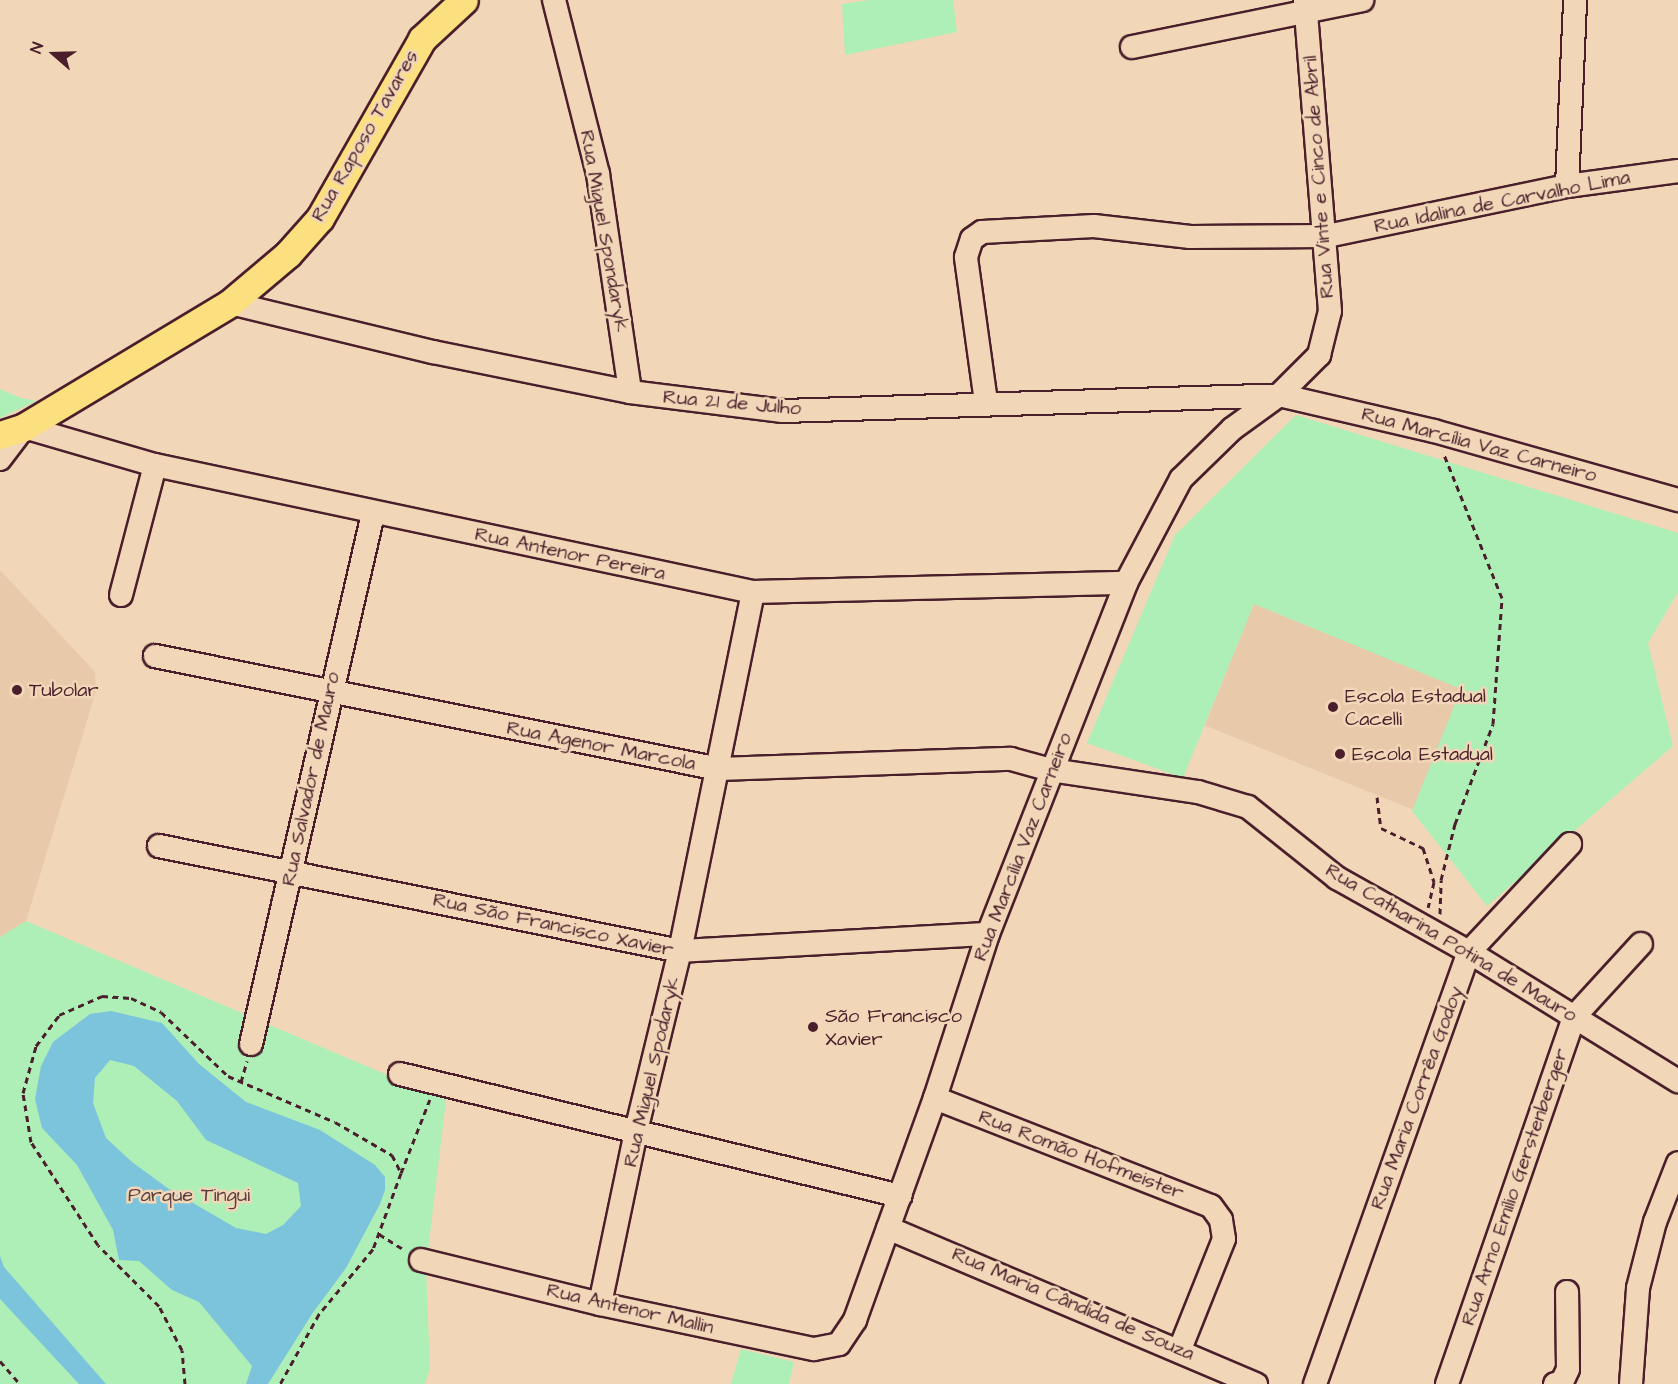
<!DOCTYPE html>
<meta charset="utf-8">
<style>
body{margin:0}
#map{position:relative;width:1678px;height:1384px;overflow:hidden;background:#f1d7b8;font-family:"Architects Daughter",sans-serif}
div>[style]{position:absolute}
.built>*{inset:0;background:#e8c9a9;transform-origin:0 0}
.green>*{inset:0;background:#aeefb7}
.water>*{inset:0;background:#7cc4dc}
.path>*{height:3px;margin-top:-1.5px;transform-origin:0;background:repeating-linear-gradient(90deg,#4a1f2b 0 6px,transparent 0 10.5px)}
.roads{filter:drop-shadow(2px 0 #4a1f2b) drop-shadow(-2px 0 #4a1f2b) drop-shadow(0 2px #4a1f2b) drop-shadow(0 -2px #4a1f2b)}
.minor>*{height:22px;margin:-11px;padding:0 11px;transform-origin:11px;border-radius:11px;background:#f1d7b8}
.major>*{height:27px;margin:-13.5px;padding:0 13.5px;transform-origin:13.5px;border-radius:13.5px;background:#fce080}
.dots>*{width:16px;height:16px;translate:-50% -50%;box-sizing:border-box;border:3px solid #f1d7b8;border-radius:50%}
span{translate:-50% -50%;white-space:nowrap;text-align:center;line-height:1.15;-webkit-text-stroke:5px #f1d7b8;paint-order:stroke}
.street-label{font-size:20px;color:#4a1f2b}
.poi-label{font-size:20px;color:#4a1f2b}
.left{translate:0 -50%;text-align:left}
.park-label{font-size:20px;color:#593e40}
.north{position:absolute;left:24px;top:24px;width:60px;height:60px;-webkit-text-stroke:4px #f1d7b8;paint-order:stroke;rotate:290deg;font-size:16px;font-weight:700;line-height:24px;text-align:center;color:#4a1f2b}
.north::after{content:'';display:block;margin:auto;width:21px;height:27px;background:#4a1f2b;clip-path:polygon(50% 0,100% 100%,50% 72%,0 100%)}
</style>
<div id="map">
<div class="built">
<i style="clip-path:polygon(0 570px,95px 672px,96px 691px,26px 921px,0 937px)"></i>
<i style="left:1254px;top:604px;width:225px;height:131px;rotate:22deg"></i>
</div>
<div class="green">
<i style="clip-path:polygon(869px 0,953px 0,957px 32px,845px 55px,842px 4px)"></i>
<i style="clip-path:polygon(0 389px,21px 398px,36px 401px,0 418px)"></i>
<i style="clip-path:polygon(1296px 415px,1678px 533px,1678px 592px,1648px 643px,1673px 746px,1487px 906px,1412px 811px,1461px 689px,1254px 604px,1183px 778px,1087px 743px,1175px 535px)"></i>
<i style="clip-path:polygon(26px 921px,446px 1100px,426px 1268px,430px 1368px,425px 1384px,0 1384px,0 937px)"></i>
<i style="clip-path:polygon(741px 1349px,794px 1362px,789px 1384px,731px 1384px)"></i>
</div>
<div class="water">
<i style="clip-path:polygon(evenodd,111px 1011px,162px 1023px,199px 1064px,246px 1102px,320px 1130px,375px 1165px,385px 1177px,385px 1190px,380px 1204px,346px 1268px,312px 1314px,268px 1384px,246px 1384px,252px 1366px,199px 1302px,172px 1290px,139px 1261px,119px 1260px,113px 1230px,77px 1165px,42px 1128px,35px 1099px,41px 1066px,53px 1042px,90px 1014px,111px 1011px,110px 1060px,134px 1066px,177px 1101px,206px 1140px,298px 1183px,301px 1206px,283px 1225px,266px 1234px,236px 1228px,169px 1189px,132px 1162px,106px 1138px,93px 1103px,95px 1078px,110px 1060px)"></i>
<i style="clip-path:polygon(0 1256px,4px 1267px,106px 1384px,79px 1384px,0 1299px)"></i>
</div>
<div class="path">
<i style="left:1377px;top:797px;width:31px;rotate:83deg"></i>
<i style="left:1381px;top:828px;width:47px;rotate:25.5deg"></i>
<i style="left:1423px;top:848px;width:36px;rotate:72deg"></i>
<i style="left:1434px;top:882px;width:26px;rotate:103deg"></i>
<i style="left:1440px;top:914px;width:34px;rotate:-88deg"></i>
<i style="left:1441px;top:880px;width:58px;rotate:-76deg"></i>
<i style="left:1455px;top:824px;width:107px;rotate:-69.2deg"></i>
<i style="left:1493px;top:724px;width:126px;rotate:-85.9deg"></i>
<i style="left:1502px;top:598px;width:157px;rotate:-112deg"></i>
<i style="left:241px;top:1082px;width:22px;rotate:-74deg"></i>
<i style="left:401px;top:1173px;width:79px;rotate:-68.6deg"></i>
<i style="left:379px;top:1234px;width:31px;rotate:32deg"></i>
<i style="left:0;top:1361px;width:30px;rotate:49deg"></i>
<i style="left:185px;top:1384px;width:34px;rotate:-95deg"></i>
<i style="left:182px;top:1350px;width:50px;rotate:-117.6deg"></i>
<i style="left:159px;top:1306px;width:86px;rotate:-135deg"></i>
<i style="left:98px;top:1245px;width:123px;rotate:-123deg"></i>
<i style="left:31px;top:1142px;width:50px;rotate:-99.3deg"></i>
<i style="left:23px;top:1093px;width:49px;rotate:-74.5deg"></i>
<i style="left:36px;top:1046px;width:39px;rotate:-53deg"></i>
<i style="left:59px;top:1015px;width:47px;rotate:-23.8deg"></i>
<i style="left:102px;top:996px;width:29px;rotate:4deg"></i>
<i style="left:131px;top:998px;width:33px;rotate:25deg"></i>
<i style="left:161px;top:1012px;width:93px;rotate:43.7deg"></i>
<i style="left:228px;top:1076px;width:116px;rotate:23.3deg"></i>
<i style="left:335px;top:1122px;width:66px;rotate:30.1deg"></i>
<i style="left:392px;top:1155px;width:20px;rotate:63deg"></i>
<i style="left:401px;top:1173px;width:81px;rotate:110.2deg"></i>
<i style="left:373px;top:1249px;width:85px;rotate:129.7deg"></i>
<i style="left:319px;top:1314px;width:80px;rotate:119.1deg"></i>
</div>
<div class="roads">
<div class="minor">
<i style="left:554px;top:0;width:179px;rotate:75.8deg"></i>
<i style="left:598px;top:174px;width:220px;rotate:81.6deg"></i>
<i style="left:1132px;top:47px;width:235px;rotate:-11.5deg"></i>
<i style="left:1567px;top:186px;width:186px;rotate:-87.5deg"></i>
<i style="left:230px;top:303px;width:209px;rotate:13.6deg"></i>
<i style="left:433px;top:352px;width:201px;rotate:11.5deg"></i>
<i style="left:630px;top:392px;width:154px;rotate:7.1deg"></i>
<i style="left:783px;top:411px;width:496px;rotate:-1.8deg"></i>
<i style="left:1279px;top:395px;width:159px;rotate:13.1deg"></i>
<i style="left:1434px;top:431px;width:254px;rotate:15.8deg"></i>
<i style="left:986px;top:402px;width:146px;rotate:-97.9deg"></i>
<i style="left:966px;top:257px;width:19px;rotate:-72deg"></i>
<i style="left:972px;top:239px;width:12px;rotate:-35deg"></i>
<i style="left:982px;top:232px;width:112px;rotate:-3.1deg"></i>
<i style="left:1094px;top:226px;width:97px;rotate:6.5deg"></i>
<i style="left:1190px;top:237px;width:137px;rotate:-0.4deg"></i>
<i style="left:1327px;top:236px;width:245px;rotate:-11.8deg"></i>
<i style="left:1567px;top:186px;width:112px;rotate:-7.7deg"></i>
<i style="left:0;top:459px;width:40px;rotate:-53deg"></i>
<i style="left:24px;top:427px;width:136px;rotate:16.2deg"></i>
<i style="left:155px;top:465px;width:611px;rotate:11.99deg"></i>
<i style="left:753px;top:592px;width:373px;rotate:-1.4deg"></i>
<i style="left:121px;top:595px;width:134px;rotate:-75.3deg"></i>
<i style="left:155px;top:656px;width:575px;rotate:11.33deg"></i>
<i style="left:719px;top:769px;width:292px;rotate:-2deg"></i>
<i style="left:1011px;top:759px;width:41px;rotate:15.4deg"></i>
<i style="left:1051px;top:770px;width:149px;rotate:8.5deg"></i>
<i style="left:1198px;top:792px;width:52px;rotate:16.7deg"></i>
<i style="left:1248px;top:807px;width:114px;rotate:38.6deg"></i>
<i style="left:1337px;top:878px;width:151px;rotate:29.3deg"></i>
<i style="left:1469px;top:952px;width:246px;rotate:31.7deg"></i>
<i style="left:159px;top:846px;width:531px;rotate:11.39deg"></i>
<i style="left:680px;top:951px;width:308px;rotate:-3.2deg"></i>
<i style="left:251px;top:1044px;width:544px;rotate:-77.04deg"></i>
<i style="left:400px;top:1074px;width:515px;rotate:13.71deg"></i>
<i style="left:935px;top:1098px;width:296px;rotate:21.4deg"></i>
<i style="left:1211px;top:1206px;width:17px;rotate:54deg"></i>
<i style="left:1221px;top:1220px;width:19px;rotate:81deg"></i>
<i style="left:1224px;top:1239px;width:118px;rotate:111.8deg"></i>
<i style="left:888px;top:1228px;width:400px;rotate:23deg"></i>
<i style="left:421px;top:1260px;width:184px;rotate:13.8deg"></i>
<i style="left:600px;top:1304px;width:219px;rotate:11.9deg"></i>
<i style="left:814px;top:1349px;width:25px;rotate:-11deg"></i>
<i style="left:839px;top:1344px;width:29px;rotate:-56deg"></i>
<i style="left:855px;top:1320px;width:236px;rotate:-70.2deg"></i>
<i style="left:935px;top:1098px;width:172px;rotate:-72.1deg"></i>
<i style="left:988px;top:934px;width:377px;rotate:-68.5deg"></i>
<i style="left:1126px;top:583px;width:118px;rotate:-62.1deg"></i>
<i style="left:1181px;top:479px;width:71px;rotate:-44.4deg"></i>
<i style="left:1232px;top:429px;width:58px;rotate:-35.9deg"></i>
<i style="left:1279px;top:395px;width:57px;rotate:-45deg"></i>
<i style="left:1319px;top:355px;width:45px;rotate:-76deg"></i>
<i style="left:1330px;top:311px;width:312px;rotate:-94.6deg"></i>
<i style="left:600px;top:1304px;width:177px;rotate:-78.2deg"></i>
<i style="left:636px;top:1131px;width:185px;rotate:-76.3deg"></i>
<i style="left:680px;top:951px;width:366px;rotate:-78.5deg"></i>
<i style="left:1315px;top:1384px;width:459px;rotate:-70.4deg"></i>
<i style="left:1469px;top:952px;width:148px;rotate:-46.9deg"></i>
<i style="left:1447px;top:1384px;width:388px;rotate:-70.9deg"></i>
<i style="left:1574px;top:1017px;width:99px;rotate:-47.5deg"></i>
<i style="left:1555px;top:1384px;width:7px;rotate:-16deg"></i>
<i style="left:1562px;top:1382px;width:14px;rotate:-65deg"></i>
<i style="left:1568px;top:1369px;width:77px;rotate:-90.7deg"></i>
<i style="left:1631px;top:1384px;width:96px;rotate:-85.8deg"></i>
<i style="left:1638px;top:1288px;width:68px;rotate:-75.6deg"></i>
<i style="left:1655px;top:1222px;width:63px;rotate:-68.7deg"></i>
</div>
<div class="major">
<i style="left:0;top:435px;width:25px;rotate:-18deg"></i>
<i style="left:24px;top:427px;width:240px;rotate:-31deg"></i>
<i style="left:230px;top:303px;width:76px;rotate:-40.2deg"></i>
<i style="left:288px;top:254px;width:48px;rotate:-48.4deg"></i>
<i style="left:320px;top:218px;width:206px;rotate:-60.3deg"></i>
<i style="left:422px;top:39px;width:57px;rotate:-42.9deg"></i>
</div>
</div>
<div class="dots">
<i style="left:17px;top:690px;background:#4a1f2b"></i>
<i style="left:1333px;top:707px;background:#4a1f2b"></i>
<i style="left:1340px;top:754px;background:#4a1f2b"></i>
<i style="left:813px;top:1027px;background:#4a1f2b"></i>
</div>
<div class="street-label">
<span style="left:365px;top:136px;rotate:-60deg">Rua Raposo Tavares</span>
<span style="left:1319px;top:177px;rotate:-94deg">Rua Vinte e Cinco de Abril</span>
<span style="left:1502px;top:202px;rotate:-11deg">Rua Idalina de Carvalho Lima</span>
<span style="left:604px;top:231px;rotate:80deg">Rua Miguel Spondaryk</span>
<span style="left:732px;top:403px;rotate:5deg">Rua 21 de Julho</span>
<span style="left:1479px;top:445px;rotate:15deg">Rua Marcília Vaz Carneiro</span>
<span style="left:570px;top:554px;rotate:12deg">Rua Antenor Pereira</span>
<span style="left:601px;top:746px;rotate:11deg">Rua Agenor Marcola</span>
<span style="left:311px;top:779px;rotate:-78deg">Rua Salvador de Mauro</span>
<span style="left:1023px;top:847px;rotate:-69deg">Rua Marcília Vaz Carneiro</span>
<span style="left:553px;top:925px;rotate:12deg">Rua São Francisco Xavier</span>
<span style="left:1451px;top:943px;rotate:31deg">Rua Catharina Potina de Mauro</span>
<span style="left:652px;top:1072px;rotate:-77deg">Rua Miguel Spodaryk</span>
<span style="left:1417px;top:1098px;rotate:-70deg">Rua Maria Corrêa Godoy</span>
<span style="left:1081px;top:1155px;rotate:21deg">Rua Romão Hofmeister</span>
<span style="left:1515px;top:1187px;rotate:-71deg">Rua Arno Emílio Gerstenberger</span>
<span style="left:1073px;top:1304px;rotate:23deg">Rua Maria Cândida de Souza</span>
<span style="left:630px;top:1309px;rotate:13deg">Rua Antenor Mallin</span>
</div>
<div class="poi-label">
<span class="left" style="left:29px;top:690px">Tubolar</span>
<span class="left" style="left:1345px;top:708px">Escola Estadual<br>Cacelli</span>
<span class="left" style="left:1352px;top:754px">Escola Estadual</span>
<span class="left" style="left:825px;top:1028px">São Francisco<br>Xavier</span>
</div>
<div class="park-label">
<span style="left:189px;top:1195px">Parque Tingui</span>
</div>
<div class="north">N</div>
</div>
